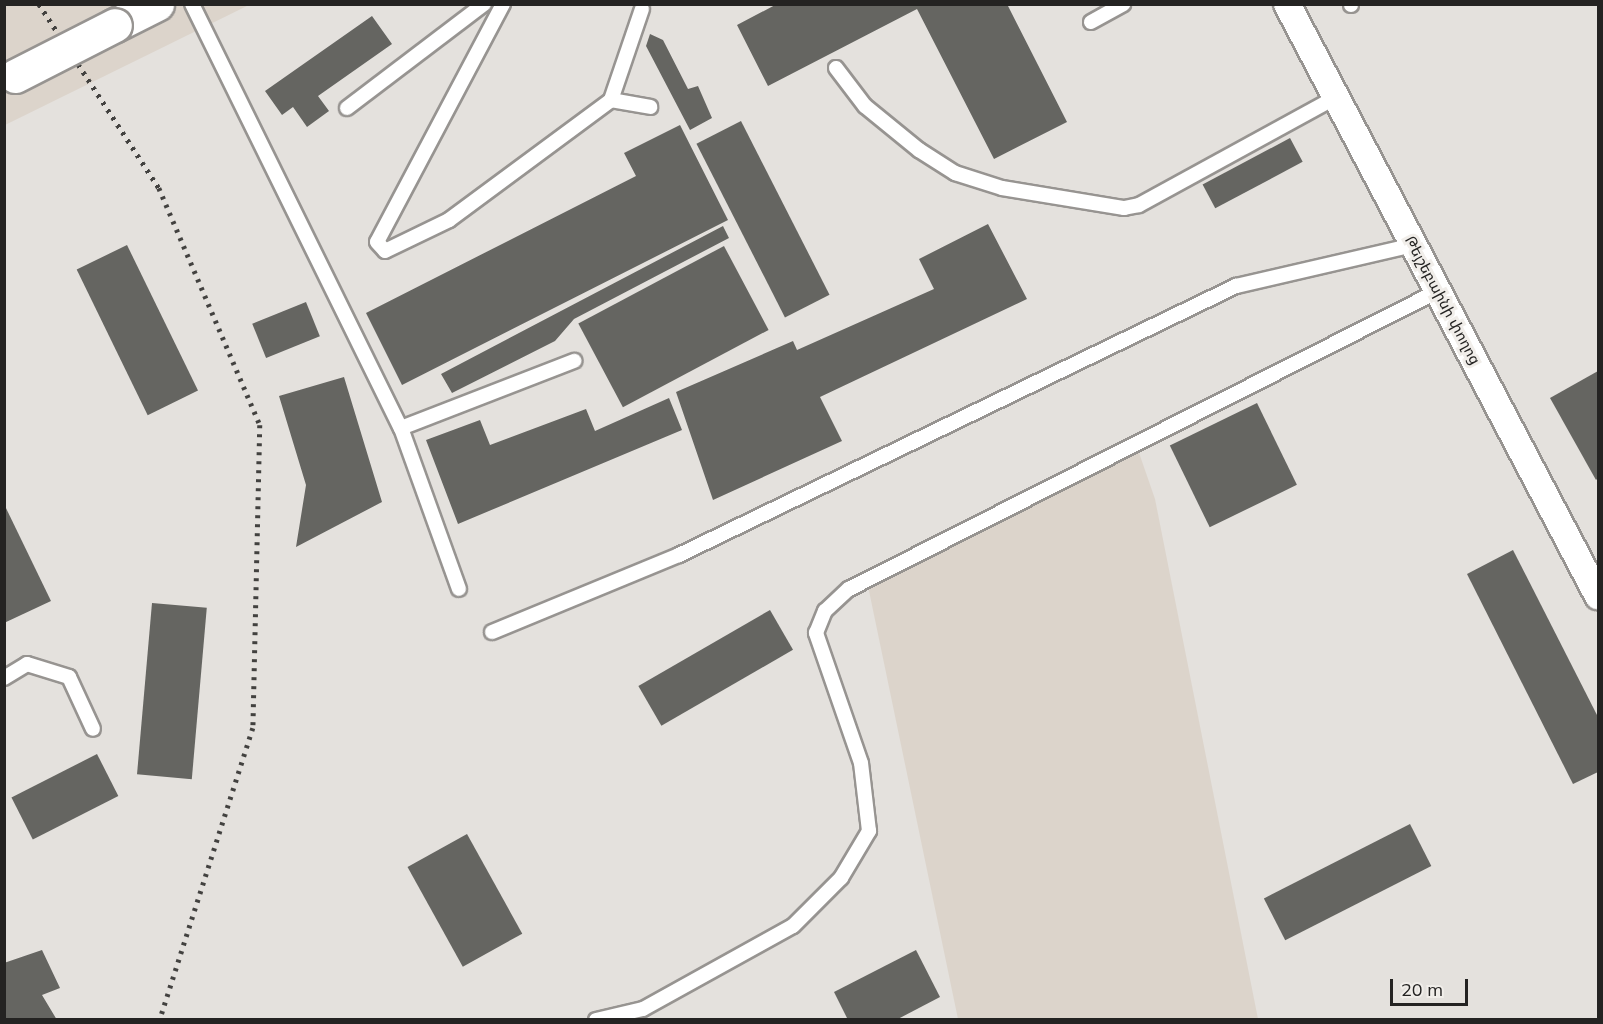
<!DOCTYPE html>
<meta charset="utf-8">
<style>
body{margin:0}
#map{position:relative;width:1603px;height:1024px;overflow:hidden;background:#e4e1dd;font-family:Mulish,"Noto Sans Armenian",sans-serif}
div>[style]{position:absolute}
.built>*{inset:0;background:#dcd4cb}
.building>*{inset:0;background:#656561;transform-origin:0 0}
.roads{filter:drop-shadow(2px 0 #979491) drop-shadow(-2px 0 #979491) drop-shadow(0 2px #979491) drop-shadow(0 -2px #979491)}
.lane>*{height:14px;margin:-7px;padding:0 7px;transform-origin:7px;border-radius:7px;background:#fff}
.street>*{height:26px;margin:-13px;padding:0 13px;transform-origin:13px;border-radius:13px;background:#fff}
.secondary>*{height:33px;margin:-16.5px;padding:0 16.5px;transform-origin:16.5px;border-radius:16.5px;background:#fff}
.rail>*{height:4.5px;margin-top:-2.25px;transform-origin:0;background:repeating-linear-gradient(90deg,#42413f 0 3px,transparent 0 9px)}
.bridges{filter:drop-shadow(2px 0 #979491) drop-shadow(-2px 0 #979491) drop-shadow(0 2px #979491) drop-shadow(0 -2px #979491)}
.secondary-bridge>*{height:33px;margin:-16.5px;padding:0 16.5px;transform-origin:16.5px;border-radius:16.5px;background:#fff}
span{translate:-50% -50%;white-space:nowrap;text-align:center;line-height:1.15;-webkit-text-stroke:6px #f1eeea;paint-order:stroke}
.street-label{font-size:15px;color:#242322}
.frame{position:absolute;inset:0;border:6px solid #242322;pointer-events:none}
.scale{position:absolute;left:1390px;top:979px;width:78px;height:27px;box-sizing:border-box;border:3px solid #242322;border-top:0;padding-left:8px;font-size:18px;line-height:21px;white-space:nowrap;color:#242322;-webkit-text-stroke:4px #f1eeea;paint-order:stroke}
</style>
<div id="map">
<div class="built">
<i style="clip-path:polygon(5px 5px,249px 5px,5px 125px)"></i>
<i style="clip-path:polygon(1137px 447px,1155px 499px,1258px 1019px,958px 1019px,868px 586px)"></i>
</div>
<div class="building">
<i style="clip-path:polygon(777px 4px,1007px 4px,1067px 122px,994px 159px,917px 9px,768px 86px,737px 25px)"></i>
<i style="clip-path:polygon(372px 16px,392px 44px,318px 96px,329px 111px,307px 127px,293px 107px,282px 115px,265px 91px)"></i>
<i style="clip-path:polygon(650px 34px,663px 40px,688px 89px,698px 86px,712px 118px,690px 130px,646px 46px)"></i>
<i style="left:741px;top:121px;width:195px;height:50px;rotate:63deg"></i>
<i style="clip-path:polygon(680px 125px,728px 220px,402px 385px,366px 313px,636px 176px,624px 153px)"></i>
<i style="left:1290px;top:138px;width:27px;height:99px;rotate:62deg"></i>
<i style="clip-path:polygon(988px 224px,1027px 299px,820px 397px,842px 441px,713px 500px,676px 392px,793px 341px,797px 350px,934px 289px,919px 259px)"></i>
<i style="clip-path:polygon(723px 226px,729px 238px,574px 319px,555px 341px,452px 393px,441px 374px)"></i>
<i style="left:127px;top:245px;width:162px;height:56px;rotate:64deg"></i>
<i style="left:724px;top:246px;width:95px;height:165px;rotate:62deg"></i>
<i style="left:306px;top:302px;width:37px;height:58px;rotate:68deg"></i>
<i style="clip-path:polygon(1598px 371px,1598px 478px,1596px 480px,1550px 398px)"></i>
<i style="clip-path:polygon(344px 377px,382px 502px,296px 547px,306px 485px,279px 396px)"></i>
<i style="clip-path:polygon(669px 398px,682px 430px,458px 524px,426px 440px,480px 420px,490px 445px,586px 409px,595px 431px)"></i>
<i style="left:1257px;top:403px;width:91px;height:97px;rotate:64deg"></i>
<i style="clip-path:polygon(4px 504px,51px 601px,4px 623px)"></i>
<i style="clip-path:polygon(1513px 550px,1598px 717px,1598px 772px,1573px 784px,1467px 574px)"></i>
<i style="left:152px;top:603px;width:55px;height:172px;rotate:5deg"></i>
<i style="left:770px;top:610px;width:46px;height:152px;rotate:60deg"></i>
<i style="left:97px;top:754px;width:47px;height:96px;rotate:63deg"></i>
<i style="left:1410px;top:824px;width:47px;height:164px;rotate:63deg"></i>
<i style="left:467px;top:834px;width:114px;height:68px;rotate:61deg"></i>
<i style="clip-path:polygon(42px 950px,60px 988px,42px 995px,57px 1020px,4px 1020px,4px 963px)"></i>
<i style="clip-path:polygon(916px 950px,940px 997px,896px 1020px,848px 1020px,834px 992px)"></i>
</div>
<div class="roads">
<div class="lane">
<i style="left:192px;top:4px;width:473px;rotate:63.8deg"></i>
<i style="left:401px;top:428px;width:171px;rotate:70.2deg"></i>
<i style="left:503px;top:4px;width:269px;rotate:117.9deg"></i>
<i style="left:377px;top:242px;width:12px;rotate:48deg"></i>
<i style="left:385px;top:251px;width:71px;rotate:-25.8deg"></i>
<i style="left:449px;top:220px;width:202px;rotate:-36.5deg"></i>
<i style="left:611px;top:100px;width:40px;rotate:10deg"></i>
<i style="left:1351px;top:5px;width:1px;rotate:-90deg"></i>
<i style="left:1091px;top:22px;width:37px;rotate:-29deg"></i>
<i style="left:836px;top:68px;width:48px;rotate:52.7deg"></i>
<i style="left:865px;top:106px;width:70px;rotate:39.2deg"></i>
<i style="left:919px;top:150px;width:43px;rotate:32.6deg"></i>
<i style="left:955px;top:173px;width:49px;rotate:17.7deg"></i>
<i style="left:1002px;top:188px;width:124px;rotate:9.3deg"></i>
<i style="left:1124px;top:208px;width:15px;rotate:-11deg"></i>
<i style="left:1139px;top:205px;width:225px;rotate:-28.7deg"></i>
<i style="left:611px;top:100px;width:96px;rotate:-71.2deg"></i>
<i style="left:347px;top:108px;width:172px;rotate:-37.2deg"></i>
<i style="left:401px;top:428px;width:186px;rotate:-21.2deg"></i>
<i style="left:492px;top:632px;width:202px;rotate:-22.4deg"></i>
<i style="left:679px;top:555px;width:619px;rotate:-25.78deg"></i>
<i style="left:1236px;top:286px;width:183px;rotate:-13deg"></i>
<i style="left:4px;top:678px;width:27px;rotate:-31deg"></i>
<i style="left:27px;top:664px;width:44px;rotate:17.2deg"></i>
<i style="left:69px;top:677px;width:57px;rotate:65.2deg"></i>
<i style="left:596px;top:1020px;width:48px;rotate:-13.2deg"></i>
<i style="left:643px;top:1009px;width:171px;rotate:-29deg"></i>
<i style="left:793px;top:926px;width:68px;rotate:-45deg"></i>
<i style="left:841px;top:878px;width:55px;rotate:-59.2deg"></i>
<i style="left:869px;top:831px;width:68px;rotate:-96.7deg"></i>
<i style="left:861px;top:763px;width:138px;rotate:-109.1deg"></i>
<i style="left:816px;top:633px;width:24px;rotate:-68deg"></i>
<i style="left:825px;top:611px;width:33px;rotate:-43deg"></i>
<i style="left:849px;top:589px;width:660px;rotate:-26.84deg"></i>
</div>
<div class="street">
<i style="left:1287px;top:4px;width:669px;rotate:62.29deg"></i>
</div>
<div class="secondary">
<i style="left:115px;top:25px;width:47px;rotate:-26.6deg"></i>
</div>
</div>
<div class="rail">
<i style="left:39px;top:4px;width:220px;rotate:56.9deg"></i>
<i style="left:159px;top:188px;width:258px;rotate:66.9deg"></i>
<i style="left:260px;top:425px;width:303px;rotate:91.3deg"></i>
<i style="left:253px;top:728px;width:306px;rotate:107.7deg"></i>
</div>
<div class="bridges">
<div class="secondary-bridge">
<i style="left:15px;top:76px;width:112px;rotate:-27deg"></i>
</div>
</div>
<div class="street-label">
<span style="left:1443px;top:300px;rotate:62deg">Թեյշեբաինի փողոց</span>
</div>
<div class="frame"></div>
<div class="scale">20 m</div>
</div>
